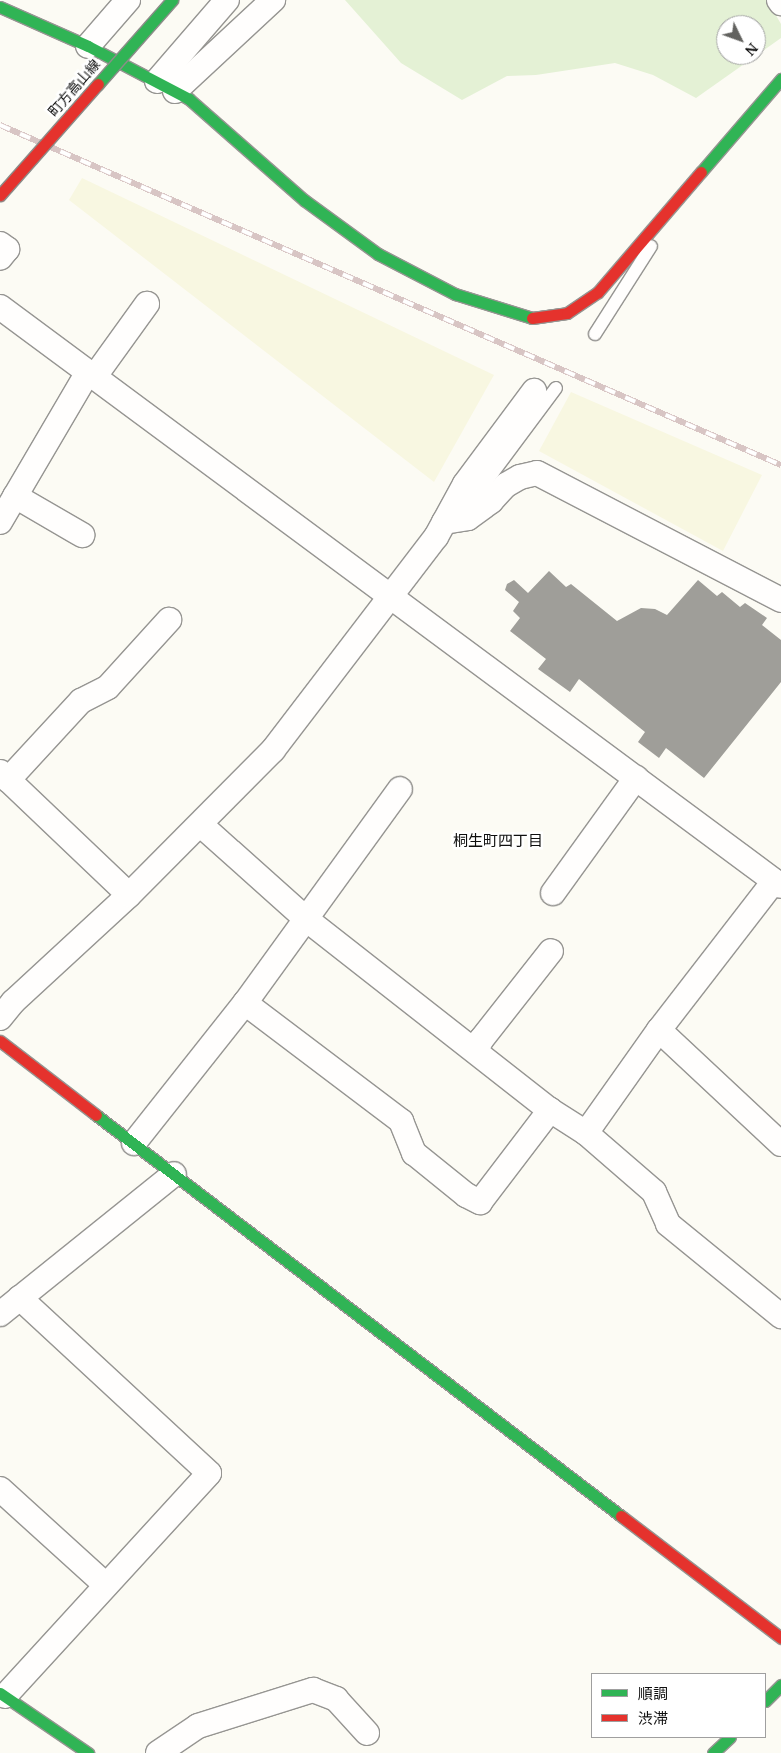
<!DOCTYPE html>
<meta charset="utf-8">
<style>
body{margin:0}
#map{position:relative;width:781px;height:1753px;overflow:hidden;background:#fcfbf4;font-family:"Noto Serif","Noto Sans JP",serif}
div>[style]{position:absolute}
.farmland>*{inset:0;background:#f8f7e1}
.green>*{inset:0;background:#e4f1d5}
.building>*{inset:0;background:#9f9e99}
.roads{filter:drop-shadow(1px 0 #969592) drop-shadow(-1px 0 #969592) drop-shadow(0 1px #969592) drop-shadow(0 -1px #969592)}
.lane>*{height:12px;margin:-6px;padding:0 6px;transform-origin:6px;border-radius:6px;background:#fffefd}
.street>*{height:24px;margin:-12px;padding:0 12px;transform-origin:12px;border-radius:12px;background:#fffefd}
.fast>*{height:11px;margin:-5.5px;padding:0 5.5px;transform-origin:5.5px;border-radius:5.5px;background:#30b455}
.jam>*{height:11px;margin:-5.5px;padding:0 5.5px;transform-origin:5.5px;border-radius:5.5px;background:#e5322d}
.rail>*{height:5.5px;margin-top:-2.75px;transform-origin:0;background:repeating-linear-gradient(90deg,#fff 0 11px,#d8c5c4 0 22px);box-sizing:border-box;border-block:1px solid #d8c5c4}
.bridges{filter:drop-shadow(1px 0 #8c8c89) drop-shadow(-1px 0 #8c8c89) drop-shadow(0 1px #8c8c89) drop-shadow(0 -1px #8c8c89)}
.fast-bridge>*{height:11px;margin:-5.5px;padding:0 5.5px;transform-origin:5.5px;border-radius:5.5px;background:#30b455}
.jam-bridge>*{height:11px;margin:-5.5px;padding:0 5.5px;transform-origin:5.5px;border-radius:5.5px;background:#e5322d}
span{translate:-50% -50%;white-space:nowrap;text-align:center;line-height:1.15;-webkit-text-stroke:5px #fff;paint-order:stroke}
.street-label{font-size:14px;color:#0f0f0f}
.neighbourhood-label{font-size:15px;color:#0f0f0f}
.legend{position:absolute;left:591px;top:1673px;width:175px;height:65px;box-sizing:border-box;background:#fff;border:1px solid #9f9f9f;margin:0;padding:6px 9px;list-style:none;font-size:15px;color:#0f0f0f}
.legend li{display:flex;align-items:center;gap:10px;height:25px}
.legend b{width:25px;border:1px solid #9f9f9f}
.north{position:absolute;left:716px;top:15px;width:50px;height:50px;box-sizing:border-box;background:#fff;border:1px solid #9f9f9f;border-radius:50%;rotate:132deg;font-size:14px;font-weight:700;line-height:20px;text-align:center;color:#0f0f0f}
.north::after{content:'';display:block;margin:auto;width:18px;height:22px;background:#62625f;clip-path:polygon(50% 0,100% 100%,50% 72%,0 100%)}
</style>
<div id="map">
<div class="farmland">
<i style="clip-path:polygon(82px 178px,494px 375px,434px 482px,69px 200px)"></i>
<i style="clip-path:polygon(571px 392px,762px 475px,723px 551px,539px 451px)"></i>
</div>
<div class="green">
<i style="clip-path:polygon(evenodd,345px 0,767px 0,781px 24px,781px 38px,696px 98px,653px 75px,615px 63px,536px 75px,507px 76px,462px 100px,401px 63px,345px 0,726px 25px,756px 25px,756px 55px,726px 55px,726px 25px)"></i>
</div>
<div class="building">
<i style="clip-path:polygon(549px 571px,566px 587px,571px 584px,617px 621px,641px 608px,655px 609px,667px 615px,698px 580px,717px 596px,722px 592px,740px 607px,745px 603px,767px 618px,762px 625px,781px 640px,781px 682px,704px 778px,666px 748px,659px 758px,638px 742px,645px 732px,579px 679px,570px 692px,538px 669px,546px 659px,510px 631px,520px 618px,513px 611px,519px 602px,505px 590px,507px 584px,514px 580px,528px 593px)"></i>
</div>
<div class="roads">
<div class="lane">
<i style="left:595px;top:334px;width:104px;rotate:-57.5deg"></i>
<i style="left:465px;top:510px;width:152px;rotate:-53.3deg"></i>
</div>
<div class="street">
<i style="left:779px;top:0;width:4px;rotate:56deg"></i>
<i style="left:88px;top:46px;width:61px;rotate:-49deg"></i>
<i style="left:157px;top:81px;width:107px;rotate:-49.2deg"></i>
<i style="left:175px;top:91px;width:134px;rotate:-42.9deg"></i>
<i style="left:0;top:244px;width:9px;rotate:36deg"></i>
<i style="left:7px;top:249px;width:11px;rotate:128deg"></i>
<i style="left:0;top:307px;width:972px;rotate:36.55deg"></i>
<i style="left:95px;top:376px;width:89px;rotate:-54.2deg"></i>
<i style="left:15px;top:496px;width:78px;rotate:30.2deg"></i>
<i style="left:0;top:522px;width:174px;rotate:-59.6deg"></i>
<i style="left:444px;top:522px;width:24px;rotate:-9deg"></i>
<i style="left:468px;top:518px;width:29px;rotate:-36deg"></i>
<i style="left:491px;top:501px;width:22px;rotate:-47deg"></i>
<i style="left:506px;top:485px;width:16px;rotate:-30deg"></i>
<i style="left:520px;top:477px;width:17px;rotate:-13deg"></i>
<i style="left:537px;top:473px;width:275px;rotate:27.5deg"></i>
<i style="left:0;top:772px;width:178px;rotate:43.6deg"></i>
<i style="left:8px;top:780px;width:108px;rotate:-47.3deg"></i>
<i style="left:81px;top:701px;width:30px;rotate:-27deg"></i>
<i style="left:108px;top:687px;width:91px;rotate:-47.7deg"></i>
<i style="left:201px;top:825px;width:141px;rotate:41.8deg"></i>
<i style="left:306px;top:919px;width:310px;rotate:38.1deg"></i>
<i style="left:550px;top:1110px;width:43px;rotate:32.6deg"></i>
<i style="left:586px;top:1133px;width:90px;rotate:40.9deg"></i>
<i style="left:654px;top:1192px;width:35px;rotate:66deg"></i>
<i style="left:668px;top:1224px;width:146px;rotate:39.2deg"></i>
<i style="left:553px;top:893px;width:142px;rotate:-54.2deg"></i>
<i style="left:245px;top:1003px;width:196px;rotate:37.1deg"></i>
<i style="left:401px;top:1121px;width:35px;rotate:68deg"></i>
<i style="left:414px;top:1153px;width:67px;rotate:38.9deg"></i>
<i style="left:466px;top:1195px;width:16px;rotate:27deg"></i>
<i style="left:480px;top:1202px;width:116px;rotate:-52.7deg"></i>
<i style="left:0;top:1018px;width:21px;rotate:-51deg"></i>
<i style="left:13px;top:1002px;width:158px;rotate:-42.7deg"></i>
<i style="left:129px;top:895px;width:204px;rotate:-45.2deg"></i>
<i style="left:273px;top:750px;width:268px;rotate:-52.6deg"></i>
<i style="left:436px;top:537px;width:60px;rotate:-61.3deg"></i>
<i style="left:465px;top:484px;width:116px;rotate:-53.4deg"></i>
<i style="left:659px;top:1030px;width:167px;rotate:43.1deg"></i>
<i style="left:476px;top:1051px;width:12px;rotate:-66deg"></i>
<i style="left:481px;top:1040px;width:113px;rotate:-51.8deg"></i>
<i style="left:586px;top:1133px;width:126px;rotate:-54.7deg"></i>
<i style="left:659px;top:1030px;width:188px;rotate:-52.3deg"></i>
<i style="left:134px;top:1143px;width:179px;rotate:-51.6deg"></i>
<i style="left:245px;top:1003px;width:264px;rotate:-54.1deg"></i>
<i style="left:0;top:1314px;width:223px;rotate:-38.8deg"></i>
<i style="left:0;top:1489px;width:143px;rotate:42.2deg"></i>
<i style="left:5px;top:1696px;width:302px;rotate:-47.5deg"></i>
<i style="left:209px;top:1473px;width:258px;rotate:-137.2deg"></i>
<i style="left:158px;top:1753px;width:48px;rotate:-34deg"></i>
<i style="left:198px;top:1726px;width:121px;rotate:-17.4deg"></i>
<i style="left:313px;top:1690px;width:25px;rotate:21deg"></i>
<i style="left:336px;top:1699px;width:46px;rotate:47.6deg"></i>
</div>
<div class="fast">
<i style="left:0;top:7px;width:96px;rotate:23.9deg"></i>
<i style="left:88px;top:46px;width:114px;rotate:27.7deg"></i>
<i style="left:189px;top:99px;width:153px;rotate:41.3deg"></i>
<i style="left:304px;top:200px;width:92px;rotate:36.1deg"></i>
<i style="left:378px;top:254px;width:87px;rotate:27.5deg"></i>
<i style="left:455px;top:294px;width:81px;rotate:17.3deg"></i>
<i style="left:701px;top:172px;width:123px;rotate:-49.3deg"></i>
<i style="left:96px;top:1115px;width:661px;rotate:37.37deg"></i>
<i style="left:0;top:1693px;width:107px;rotate:34.3deg"></i>
<i style="left:765px;top:1701px;width:23px;rotate:-45deg"></i>
<i style="left:713px;top:1753px;width:23px;rotate:-43deg"></i>
</div>
<div class="jam">
<i style="left:532px;top:318px;width:35px;rotate:-8deg"></i>
<i style="left:567px;top:313px;width:37px;rotate:-34deg"></i>
<i style="left:598px;top:292px;width:158px;rotate:-49.4deg"></i>
<i style="left:0;top:1041px;width:121px;rotate:37.6deg"></i>
<i style="left:621px;top:1516px;width:201px;rotate:37.3deg"></i>
</div>
</div>
<div class="rail">
<i style="left:0;top:125px;width:852px;rotate:23.53deg"></i>
</div>
<div class="bridges">
<div class="fast-bridge">
<i style="left:98px;top:84px;width:112px;rotate:-48.6deg"></i>
</div>
<div class="jam-bridge">
<i style="left:0;top:195px;width:148px;rotate:-48.6deg"></i>
</div>
</div>
<div class="street-label">
<span style="left:74px;top:88px;rotate:-49deg">町方高山線</span>
</div>
<div class="neighbourhood-label">
<span style="left:498px;top:841px">桐生町四丁目</span>
</div>
<ul class="legend">
<li><b style="height:6px;background:#30b455"></b>順調</li>
<li><b style="height:6px;background:#e5322d"></b>渋滞</li>
</ul>
<div class="north">N</div>
</div>
